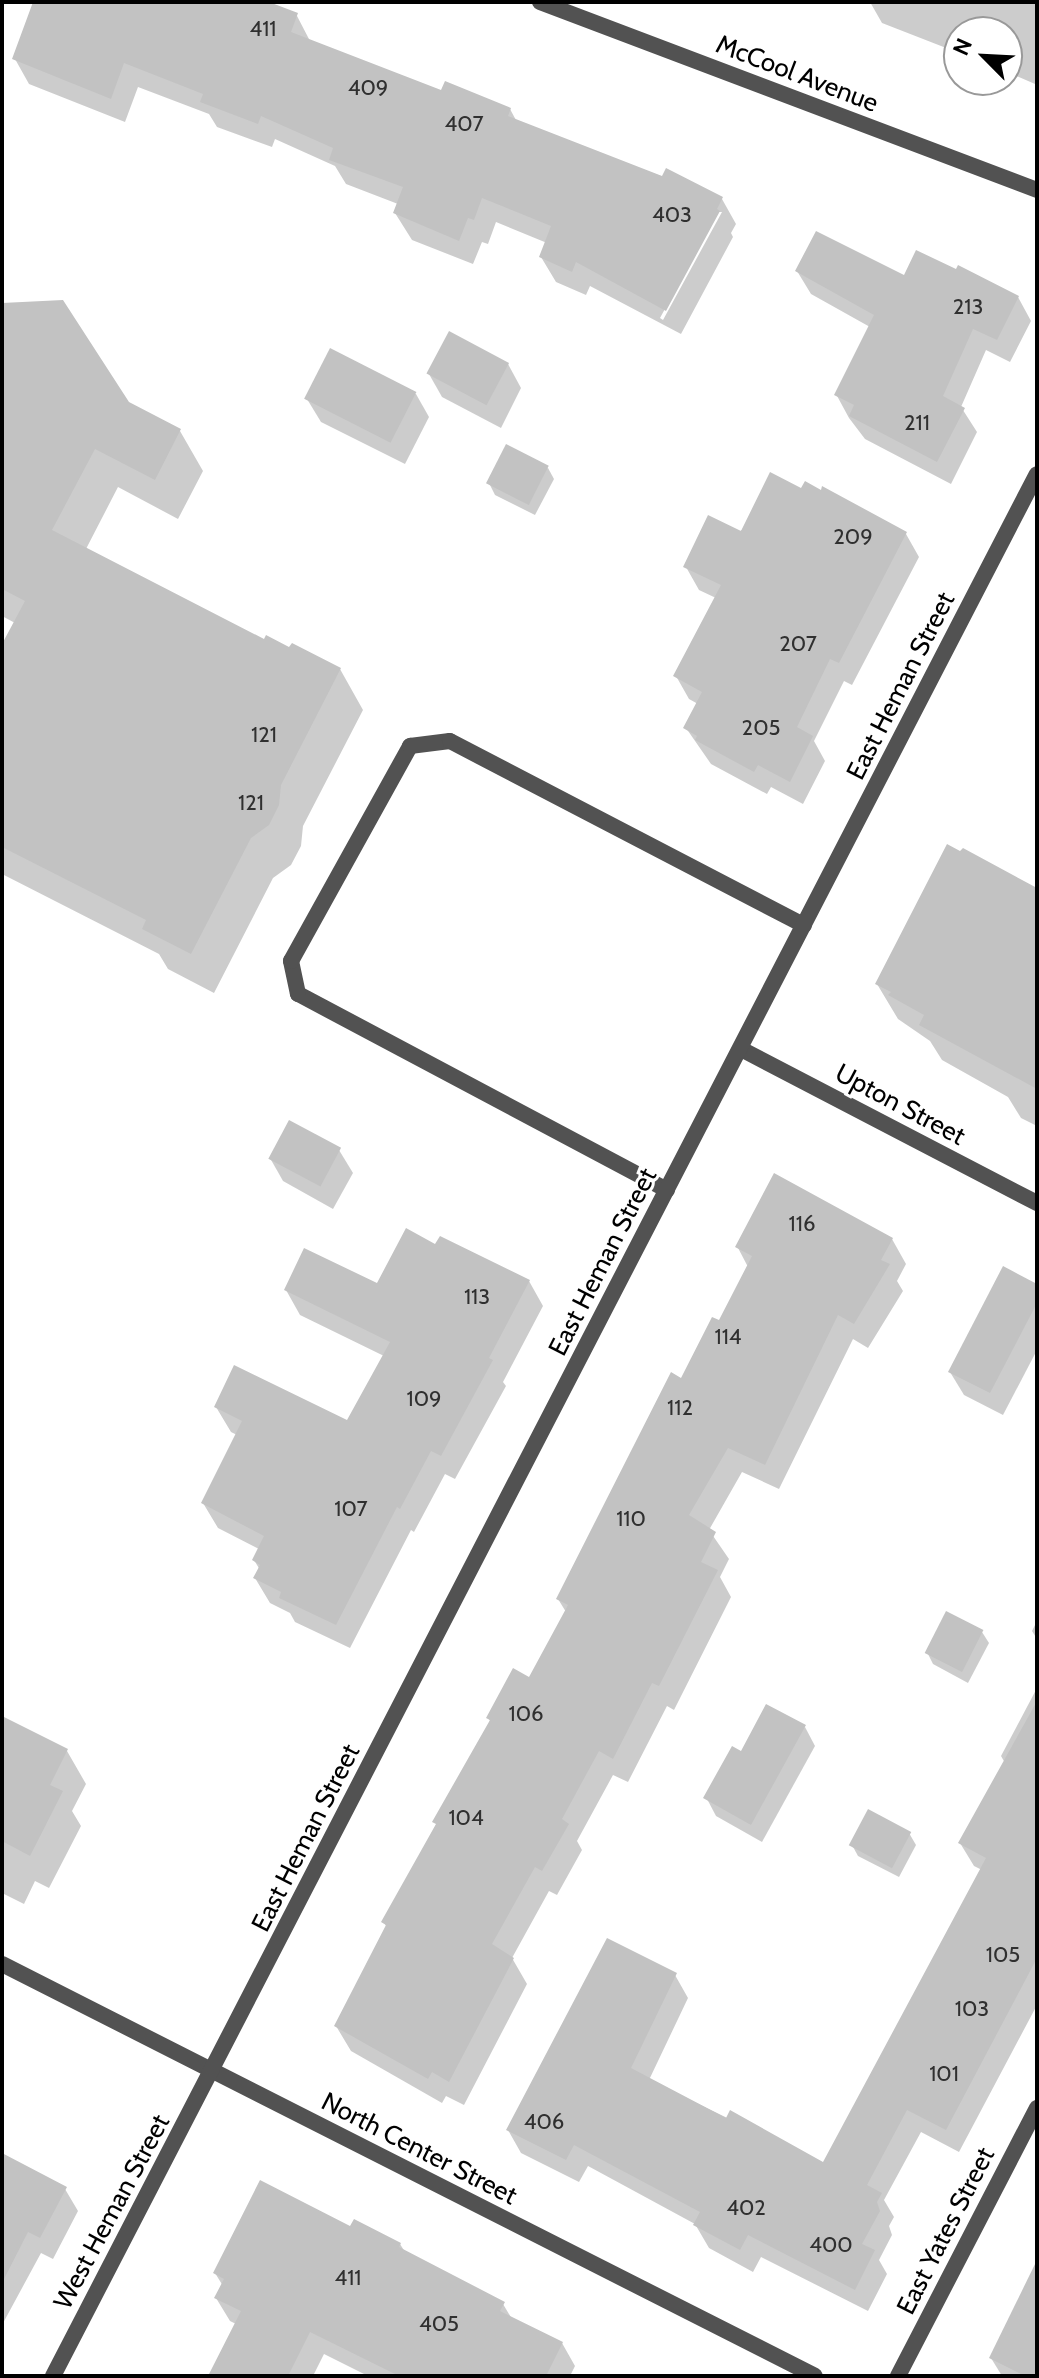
<!DOCTYPE html>
<style>
body{margin:0}
#map{position:relative;width:1039px;height:2378px;overflow:hidden;background:#fff;font-family:Cabin,sans-serif}
div>[style]{position:absolute}
.shadow>*{inset:0;background:#0003}
.building>*{inset:0;background:#c2c2c2;transform-origin:0 0}
.service>*{height:16px;margin:-8px;padding:0 8px;transform-origin:8px;border-radius:8px;background:#525252}
.minor>*{height:16px;margin:-8px;padding:0 8px;transform-origin:8px;border-radius:8px;background:#525252}
span{translate:-50% -50%;white-space:nowrap;text-align:center;line-height:1.15;-webkit-text-stroke:6px #fff;paint-order:stroke}
.number-label{font-size:22px;color:#303030}
.number-label span{-webkit-text-stroke-width:0}
.street-label{font-size:26px;color:#000}
.frame{position:absolute;inset:0;border:4px solid #000;pointer-events:none}
.north{position:absolute;left:943px;top:16px;width:80px;height:80px;box-sizing:border-box;background:#fff;border:2px solid #999;border-radius:50%;rotate:294deg;font-size:22px;font-weight:700;line-height:32px;text-align:center;color:#000}
.north::after{content:'';display:block;margin:auto;width:28px;height:36px;background:#000;clip-path:polygon(50% 0,100% 100%,50% 72%,0 100%)}
</style>
<div id="map">
<div class="shadow">
<i style="clip-path:polygon(evenodd,36px 2px,263px 2px,296px 14px,310px 41px,442px 93px,510px 109px,517px 122px,722px 199px,736px 224px,731px 233px,733px 237px,681px 334px,590px 286px,586px 295px,556px 282px,541px 257px,547px 243px,496px 222px,488px 244px,482px 242px,473px 264px,412px 240px,395px 213px,398px 204px,346px 184px,335px 166px,275px 139px,272px 147px,217px 127px,209px 114px,138px 87px,125px 122px,29px 84px,15px 59px,36px 2px,718px 212px,722px 212px,663px 320px,660px 318px,718px 212px)"></i>
<i style="clip-path:polygon(870px 2px,1037px 2px,1035px 84px,1007px 72px,1007px 32px,959px 32px,959px 53px,882px 23px)"></i>
<i style="clip-path:polygon(797px 271px,905px 278px,1018px 297px,1031px 321px,1010px 362px,986px 350px,961px 407px,977px 432px,951px 484px,865px 439px,849px 418px,836px 394px,870px 327px,811px 294px)"></i>
<i style="clip-path:polygon(2px 305px,127px 404px,180px 431px,203px 471px,178px 519px,118px 487px,86px 549px,265px 642px,340px 669px,363px 710px,303px 826px,301px 846px,291px 865px,273px 878px,214px 993px,168px 969px,159px 954px,2px 874px,2px 648px,15px 623px,2px 616px)"></i>
<i style="clip-path:polygon(508px 364px,521px 388px,501px 428px,442px 397px,429px 374px)"></i>
<i style="clip-path:polygon(416px 394px,429px 417px,405px 464px,321px 422px,307px 399px)"></i>
<i style="clip-path:polygon(548px 468px,554px 479px,535px 515px,495px 495px,489px 483px)"></i>
<i style="clip-path:polygon(823px 489px,906px 534px,919px 557px,852px 685px,844px 681px,814px 741px,825px 761px,803px 804px,771px 787px,767px 794px,711px 764px,686px 728px,698px 704px,689px 699px,676px 676px,716px 598px,699px 590px,686px 567px,802px 490px,822px 492px)"></i>
<i style="clip-path:polygon(1037px 891px,1037px 1126px,1021px 1118px,1008px 1097px,942px 1060px,930px 1041px,898px 1019px,877px 984px)"></i>
<i style="clip-path:polygon(339px 1150px,353px 1173px,333px 1209px,283px 1181px,270px 1158px)"></i>
<i style="clip-path:polygon(892px 1239px,906px 1264px,897px 1281px,903px 1291px,868px 1348px,853px 1339px,779px 1489px,742px 1472px,709px 1530px,729px 1559px,720px 1577px,731px 1597px,674px 1710px,667px 1706px,628px 1782px,613px 1775px,577px 1841px,582px 1850px,557px 1895px,549px 1891px,512px 1958px,527px 1984px,464px 2105px,446px 2096px,442px 2103px,351px 2051px,336px 2026px,387px 1928px,384px 1922px,491px 1722px,488px 1718px,530px 1680px,566px 1612px,558px 1599px,682px 1381px,720px 1322px,748px 1267px,737px 1246px)"></i>
<i style="clip-path:polygon(436px 1247px,529px 1281px,543px 1306px,503px 1382px,506px 1386px,455px 1479px,445px 1474px,414px 1532px,411px 1530px,350px 1648px,295px 1622px,290px 1613px,270px 1603px,255px 1578px,260px 1570px,254px 1560px,259px 1549px,218px 1528px,203px 1503px,237px 1435px,231px 1432px,216px 1407px,348px 1423px,384px 1356px,300px 1315px,286px 1290px,378px 1286px)"></i>
<i style="clip-path:polygon(1037px 1286px,1037px 1350px,1003px 1415px,964px 1395px,950px 1372px)"></i>
<i style="clip-path:polygon(1037px 1621px,1037px 1639px,1032px 1631px)"></i>
<i style="clip-path:polygon(982px 1632px,989px 1643px,968px 1683px,933px 1664px,927px 1652px)"></i>
<i style="clip-path:polygon(1037px 1688px,1037px 2005px,959px 2152px,921px 2132px,884px 2200px,894px 2217px,889px 2226px,892px 2235px,879px 2260px,887px 2274px,868px 2311px,761px 2257px,753px 2272px,709px 2248px,695px 2224px,588px 2166px,579px 2182px,521px 2153px,508px 2130px,675px 1975px,688px 1998px,649px 2080px,824px 2165px,982px 1870px,974px 1866px,960px 1843px,1005px 1763px,1001px 1756px)"></i>
<i style="clip-path:polygon(2px 1718px,67px 1751px,86px 1784px,72px 1811px,81px 1826px,49px 1888px,35px 1881px,24px 1904px,2px 1893px)"></i>
<i style="clip-path:polygon(805px 1727px,815px 1746px,762px 1842px,716px 1816px,706px 1797px,742px 1753px)"></i>
<i style="clip-path:polygon(909px 1833px,916px 1845px,899px 1877px,858px 1856px,852px 1845px)"></i>
<i style="clip-path:polygon(2px 2155px,65px 2189px,78px 2211px,53px 2259px,41px 2253px,2px 2325px)"></i>
<i style="clip-path:polygon(351px 2229px,400px 2244px,405px 2252px,503px 2304px,512px 2319px,562px 2343px,575px 2366px,570px 2376px,368px 2376px,324px 2354px,313px 2376px,210px 2376px,236px 2324px,230px 2321px,216px 2298px,223px 2286px,215px 2273px)"></i>
<i style="clip-path:polygon(1037px 2271px,1037px 2376px,1002px 2376px,991px 2358px)"></i>
</div>
<div class="building">
<i style="clip-path:polygon(33px 2px,269px 2px,298px 13px,291px 32px,441px 90px,445px 81px,511px 108px,508px 116px,662px 176px,666px 168px,723px 197px,717px 209px,720px 211px,666px 311px,576px 262px,572px 272px,539px 257px,551px 226px,482px 198px,474px 220px,468px 218px,459px 241px,393px 213px,403px 187px,329px 160px,333px 148px,261px 116px,258px 124px,200px 102px,203px 94px,124px 63px,111px 99px,12px 59px)"></i>
<i style="clip-path:polygon(816px 231px,904px 275px,916px 250px,956px 269px,958px 265px,1019px 296px,997px 340px,973px 329px,943px 396px,965px 408px,937px 462px,849px 416px,854px 405px,834px 395px,874px 315px,795px 271px)"></i>
<i style="clip-path:polygon(63px 300px,129px 402px,181px 429px,155px 480px,95px 449px,52px 530px,264px 639px,266px 635px,289px 647px,292px 643px,341px 668px,281px 785px,279px 805px,269px 825px,251px 838px,191px 954px,142px 929px,146px 920px,2px 847px,2px 644px,25px 601px,2px 589px,2px 303px)"></i>
<i style="left:449px;top:331px;width:68px;height:48px;rotate:28deg"></i>
<i style="left:330px;top:348px;width:97px;height:57px;rotate:27deg"></i>
<i style="left:506px;top:444px;width:48px;height:44px;rotate:27deg"></i>
<i style="clip-path:polygon(770px 472px,801px 488px,805px 481px,821px 490px,822px 486px,907px 532px,839px 663px,830px 659px,797px 727px,813px 736px,790px 782px,758px 765px,754px 772px,695px 740px,697px 736px,683px 728px,702px 692px,673px 676px,721px 585px,683px 567px,708px 515px,741px 531px)"></i>
<i style="clip-path:polygon(947px 844px,960px 851px,963px 848px,1037px 888px,1037px 1089px,919px 1025px,924px 1015px,888px 995px,891px 992px,875px 984px)"></i>
<i style="left:289px;top:1120px;width:59px;height:44px;rotate:28deg"></i>
<i style="clip-path:polygon(774px 1173px,893px 1238px,881px 1260px,890px 1264px,854px 1324px,838px 1315px,765px 1465px,728px 1448px,689px 1515px,716px 1532px,701px 1562px,718px 1570px,659px 1686px,652px 1683px,613px 1759px,599px 1751px,562px 1819px,569px 1824px,542px 1871px,535px 1867px,492px 1944px,514px 1958px,449px 2082px,432px 2072px,428px 2079px,334px 2026px,386px 1925px,381px 1922px,436px 1824px,432px 1822px,490px 1720px,486px 1718px,513px 1668px,529px 1677px,568px 1605px,556px 1599px,671px 1372px,681px 1378px,712px 1317px,719px 1320px,752px 1256px,735px 1247px)"></i>
<i style="clip-path:polygon(406px 1228px,435px 1244px,440px 1236px,530px 1280px,489px 1358px,493px 1360px,441px 1456px,431px 1451px,400px 1509px,397px 1507px,336px 1625px,279px 1598px,281px 1592px,253px 1578px,260px 1565px,252px 1560px,264px 1536px,201px 1503px,242px 1421px,214px 1407px,234px 1365px,347px 1420px,390px 1342px,284px 1290px,304px 1248px,377px 1283px)"></i>
<i style="clip-path:polygon(1003px 1266px,1037px 1284px,1037px 1303px,990px 1393px,948px 1372px)"></i>
<i style="left:946px;top:1611px;width:42px;height:47px;rotate:27deg"></i>
<i style="clip-path:polygon(1037px 1701px,1037px 1958px,946px 2130px,907px 2110px,867px 2185px,882px 2193px,877px 2202px,880px 2211px,862px 2244px,875px 2250px,855px 2290px,748px 2235px,740px 2250px,693px 2225px,700px 2212px,574px 2145px,566px 2160px,506px 2130px,607px 1938px,677px 1973px,631px 2068px,726px 2118px,730px 2110px,823px 2162px,986px 1858px,958px 1843px)"></i>
<i style="clip-path:polygon(766px 1704px,806px 1725px,751px 1825px,703px 1798px,732px 1746px,741px 1751px)"></i>
<i style="clip-path:polygon(2px 1716px,68px 1749px,50px 1785px,63px 1791px,30px 1856px,2px 1841px)"></i>
<i style="left:868px;top:1809px;width:49px;height:41px;rotate:28deg"></i>
<i style="clip-path:polygon(2px 2153px,67px 2187px,40px 2238px,28px 2232px,2px 2283px)"></i>
<i style="clip-path:polygon(260px 2180px,350px 2226px,354px 2219px,401px 2243px,399px 2247px,505px 2302px,500px 2311px,563px 2342px,546px 2376px,399px 2376px,310px 2332px,288px 2376px,208px 2376px,241px 2311px,214px 2298px,224px 2279px,213px 2273px)"></i>
<i style="clip-path:polygon(1037px 2260px,1037px 2376px,1025px 2376px,989px 2358px)"></i>
</div>
<div class="service">
<i style="left:667px;top:1190px;width:418px;rotate:-152deg"></i>
<i style="left:298px;top:994px;width:34px;rotate:-102deg"></i>
<i style="left:291px;top:961px;width:246px;rotate:-61deg"></i>
<i style="left:410px;top:746px;width:40px;rotate:-7.1deg"></i>
<i style="left:450px;top:741px;width:399px;rotate:27.5deg"></i>
</div>
<div class="minor">
<i style="left:540px;top:2px;width:531px;rotate:20.72deg"></i>
<i style="left:741px;top:1049px;width:334px;rotate:27.5deg"></i>
<i style="left:2px;top:1964px;width:911px;rotate:26.87deg"></i>
<i style="left:53px;top:2376px;width:2141px;rotate:-62.65deg"></i>
<i style="left:898px;top:2376px;width:302px;rotate:-62.6deg"></i>
</div>
<div class="number-label">
<span style="left:263px;top:29px">411</span>
<span style="left:368px;top:88px">409</span>
<span style="left:464px;top:124px">407</span>
<span style="left:672px;top:215px">403</span>
<span style="left:968px;top:307px">213</span>
<span style="left:917px;top:423px">211</span>
<span style="left:853px;top:537px">209</span>
<span style="left:798px;top:644px">207</span>
<span style="left:761px;top:728px">205</span>
<span style="left:264px;top:735px">121</span>
<span style="left:251px;top:803px">121</span>
<span style="left:802px;top:1224px">116</span>
<span style="left:477px;top:1297px">113</span>
<span style="left:728px;top:1337px">114</span>
<span style="left:424px;top:1399px">109</span>
<span style="left:680px;top:1408px">112</span>
<span style="left:351px;top:1509px">107</span>
<span style="left:631px;top:1519px">110</span>
<span style="left:526px;top:1714px">106</span>
<span style="left:466px;top:1818px">104</span>
<span style="left:1003px;top:1955px">105</span>
<span style="left:972px;top:2009px">103</span>
<span style="left:944px;top:2074px">101</span>
<span style="left:544px;top:2122px">406</span>
<span style="left:746px;top:2208px">402</span>
<span style="left:831px;top:2245px">400</span>
<span style="left:348px;top:2278px">411</span>
<span style="left:439px;top:2324px">405</span>
</div>
<div class="street-label">
<span style="left:797px;top:74px;rotate:21deg">McCool Avenue</span>
<span style="left:901px;top:686px;rotate:-63deg">East Heman Street</span>
<span style="left:900px;top:1105px;rotate:28deg">Upton Street</span>
<span style="left:603px;top:1262px;rotate:-63deg">East Heman Street</span>
<span style="left:306px;top:1838px;rotate:-63deg">East Heman Street</span>
<span style="left:419px;top:2149px;rotate:27deg">North Center Street</span>
<span style="left:112px;top:2212px;rotate:-62deg">West Heman Street</span>
<span style="left:946px;top:2231px;rotate:-63deg">East Yates Street</span>
</div>
<div class="frame"></div>
<div class="north">N</div>
</div>
